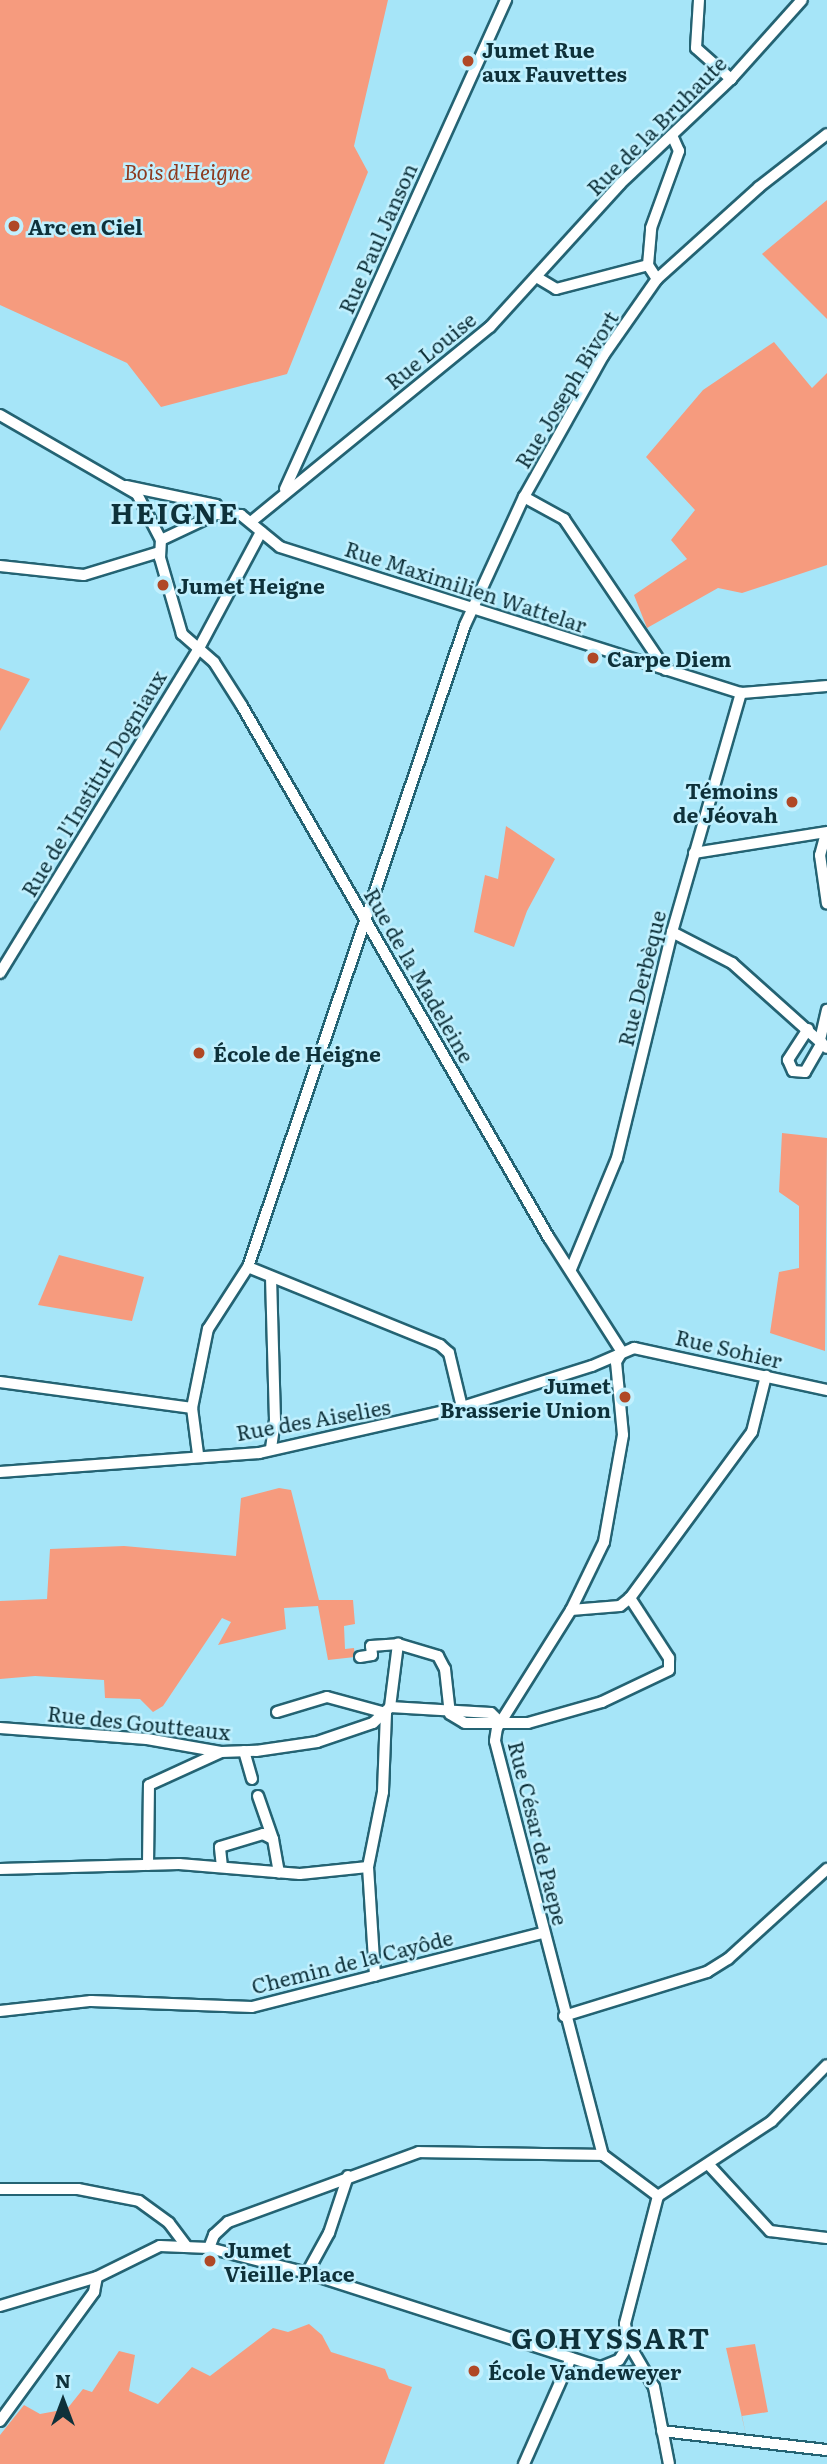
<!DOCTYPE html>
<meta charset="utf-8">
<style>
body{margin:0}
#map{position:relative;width:827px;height:2464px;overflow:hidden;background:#a6e5f8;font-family:Literata,serif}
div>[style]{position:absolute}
.green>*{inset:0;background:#f69b7e}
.roads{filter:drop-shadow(2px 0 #246373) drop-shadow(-2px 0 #246373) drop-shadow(0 2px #246373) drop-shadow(0 -2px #246373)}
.minor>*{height:10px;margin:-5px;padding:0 5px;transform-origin:5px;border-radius:5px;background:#fff}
.dots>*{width:19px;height:19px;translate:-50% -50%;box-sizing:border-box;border:4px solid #c1f0fe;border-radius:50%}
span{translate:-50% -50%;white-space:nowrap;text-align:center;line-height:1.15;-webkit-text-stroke:5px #c1f0fe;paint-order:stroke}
.poi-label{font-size:21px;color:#0e313a;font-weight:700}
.left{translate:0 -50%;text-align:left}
.right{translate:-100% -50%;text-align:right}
.street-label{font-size:21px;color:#0e313a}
.park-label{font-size:21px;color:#8d3a1f;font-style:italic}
.district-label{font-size:28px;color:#0e313a;font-weight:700;letter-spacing:2px}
.north{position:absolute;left:28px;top:2366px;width:70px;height:70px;-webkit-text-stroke:5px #c1f0fe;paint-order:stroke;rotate:0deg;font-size:19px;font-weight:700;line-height:28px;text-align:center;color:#0e313a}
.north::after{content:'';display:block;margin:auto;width:24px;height:32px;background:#0e313a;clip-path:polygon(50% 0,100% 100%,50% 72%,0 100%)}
</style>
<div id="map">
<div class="green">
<i style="clip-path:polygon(0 0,388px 0,354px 146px,368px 172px,287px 374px,161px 407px,127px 363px,0 305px)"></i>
<i style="clip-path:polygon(827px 200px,827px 319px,762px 254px)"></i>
<i style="clip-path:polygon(774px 342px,812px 388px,827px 373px,827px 565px,742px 593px,718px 588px,647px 628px,634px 595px,687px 559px,671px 540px,695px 510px,646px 457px,703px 390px)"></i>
<i style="clip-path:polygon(0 668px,30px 679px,0 731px)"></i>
<i style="clip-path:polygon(506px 826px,555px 859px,527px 911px,514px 947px,474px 932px,485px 875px,498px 879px)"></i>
<i style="clip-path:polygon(782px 1133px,827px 1138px,825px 1351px,770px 1333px,779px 1272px,799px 1268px,799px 1206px,779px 1192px)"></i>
<i style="clip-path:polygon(59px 1255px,144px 1277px,132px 1321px,38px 1305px)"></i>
<i style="clip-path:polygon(279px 1488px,291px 1490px,319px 1600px,353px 1600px,355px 1624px,344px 1626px,345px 1649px,354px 1648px,355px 1657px,328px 1660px,318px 1606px,284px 1608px,286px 1629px,218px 1645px,231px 1622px,222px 1618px,163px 1706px,153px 1712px,140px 1699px,105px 1698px,104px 1680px,35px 1676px,0 1679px,0 1601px,47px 1599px,50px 1549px,124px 1546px,236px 1556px,241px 1498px)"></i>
<i style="clip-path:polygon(309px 2324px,322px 2335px,331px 2352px,385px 2369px,389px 2379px,412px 2387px,384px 2464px,0 2464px,0 2435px,24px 2405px,40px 2414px,67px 2409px,83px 2389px,92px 2392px,119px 2351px,135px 2355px,129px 2391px,158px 2404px,192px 2367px,210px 2376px,273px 2328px,288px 2332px)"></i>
<i style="clip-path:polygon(755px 2344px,768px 2412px,742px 2416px,746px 2435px,726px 2348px)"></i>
</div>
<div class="roads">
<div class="minor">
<i style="left:699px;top:0;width:48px;rotate:93.6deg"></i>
<i style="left:696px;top:48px;width:47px;rotate:41.5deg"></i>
<i style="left:538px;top:278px;width:21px;rotate:31deg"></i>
<i style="left:556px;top:289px;width:95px;rotate:-14.6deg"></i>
<i style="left:657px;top:279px;width:17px;rotate:-123deg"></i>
<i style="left:648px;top:265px;width:37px;rotate:-85deg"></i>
<i style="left:651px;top:228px;width:82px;rotate:-70deg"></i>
<i style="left:679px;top:151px;width:17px;rotate:-114deg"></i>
<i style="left:0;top:415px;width:158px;rotate:30deg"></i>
<i style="left:137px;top:494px;width:52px;rotate:62.4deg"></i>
<i style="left:126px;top:486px;width:92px;rotate:11.9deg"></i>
<i style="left:216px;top:505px;width:10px;rotate:66deg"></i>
<i style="left:285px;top:489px;width:537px;rotate:-65.68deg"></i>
<i style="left:524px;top:497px;width:46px;rotate:28.8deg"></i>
<i style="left:564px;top:519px;width:182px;rotate:56deg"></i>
<i style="left:252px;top:521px;width:307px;rotate:-39.2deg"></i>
<i style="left:490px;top:327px;width:193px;rotate:-47.7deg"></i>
<i style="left:620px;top:184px;width:153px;rotate:-43.4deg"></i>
<i style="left:731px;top:79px;width:106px;rotate:-48.1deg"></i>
<i style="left:0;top:566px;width:84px;rotate:6.1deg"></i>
<i style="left:84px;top:575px;width:78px;rotate:-17deg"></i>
<i style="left:826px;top:833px;width:23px;rotate:105deg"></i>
<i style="left:820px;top:855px;width:49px;rotate:81.9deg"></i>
<i style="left:694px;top:853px;width:135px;rotate:-9deg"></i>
<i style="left:672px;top:932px;width:68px;rotate:27.3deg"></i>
<i style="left:732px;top:963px;width:127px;rotate:41.8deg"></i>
<i style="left:0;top:973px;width:379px;rotate:-58.5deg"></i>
<i style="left:198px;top:650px;width:134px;rotate:-61.9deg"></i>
<i style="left:808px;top:1029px;width:37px;rotate:123deg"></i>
<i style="left:788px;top:1060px;width:12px;rotate:66deg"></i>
<i style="left:793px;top:1071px;width:12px;rotate:5deg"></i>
<i style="left:805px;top:1072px;width:34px;rotate:-60deg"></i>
<i style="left:820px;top:1040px;width:31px;rotate:-77deg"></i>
<i style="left:248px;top:1267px;width:207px;rotate:22.1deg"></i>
<i style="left:440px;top:1345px;width:12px;rotate:42deg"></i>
<i style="left:449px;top:1353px;width:56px;rotate:76.5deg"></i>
<i style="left:571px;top:1269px;width:120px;rotate:-67.5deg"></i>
<i style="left:617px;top:1158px;width:233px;rotate:-76.3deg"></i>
<i style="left:672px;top:932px;width:249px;rotate:-73.9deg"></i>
<i style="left:271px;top:1277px;width:143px;rotate:88.4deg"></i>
<i style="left:275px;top:1420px;width:30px;rotate:98deg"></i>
<i style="left:622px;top:1352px;width:135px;rotate:-122.6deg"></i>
<i style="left:549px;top:1238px;width:614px;rotate:-119.99deg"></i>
<i style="left:242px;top:706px;width:52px;rotate:-122.5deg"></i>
<i style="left:214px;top:662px;width:43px;rotate:-138.8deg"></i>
<i style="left:182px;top:634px;width:79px;rotate:-106.1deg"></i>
<i style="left:160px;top:558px;width:18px;rotate:-87deg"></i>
<i style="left:161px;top:540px;width:61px;rotate:-25.3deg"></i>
<i style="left:216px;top:514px;width:25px;rotate:2deg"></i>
<i style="left:241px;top:515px;width:50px;rotate:39.4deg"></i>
<i style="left:280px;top:547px;width:484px;rotate:17.6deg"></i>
<i style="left:741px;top:693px;width:86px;rotate:-4.7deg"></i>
<i style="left:622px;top:1352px;width:12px;rotate:121deg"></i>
<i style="left:616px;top:1362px;width:73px;rotate:84.5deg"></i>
<i style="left:623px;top:1435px;width:109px;rotate:100.1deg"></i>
<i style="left:604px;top:1542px;width:76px;rotate:115.9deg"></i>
<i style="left:571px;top:1610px;width:139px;rotate:122.1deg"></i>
<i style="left:497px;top:1728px;width:13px;rotate:99deg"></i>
<i style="left:495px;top:1741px;width:428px;rotate:75.4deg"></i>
<i style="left:603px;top:2155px;width:69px;rotate:36.7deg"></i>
<i style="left:0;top:1382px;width:194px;rotate:7.7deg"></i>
<i style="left:198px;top:1454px;width:46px;rotate:-97.4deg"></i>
<i style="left:192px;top:1408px;width:81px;rotate:-78.6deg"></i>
<i style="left:208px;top:1329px;width:74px;rotate:-57.2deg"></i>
<i style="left:248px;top:1267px;width:678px;rotate:-71.32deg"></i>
<i style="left:465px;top:625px;width:141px;rotate:-65.3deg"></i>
<i style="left:524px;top:497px;width:162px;rotate:-60.7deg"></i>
<i style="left:603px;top:356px;width:94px;rotate:-55deg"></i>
<i style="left:657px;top:279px;width:137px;rotate:-42deg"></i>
<i style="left:759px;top:187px;width:86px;rotate:-37.9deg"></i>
<i style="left:0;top:1472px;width:260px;rotate:-4.2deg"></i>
<i style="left:259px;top:1453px;width:208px;rotate:-12.8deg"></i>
<i style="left:462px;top:1407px;width:136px;rotate:-17.5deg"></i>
<i style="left:592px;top:1366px;width:46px;rotate:-23.2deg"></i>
<i style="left:634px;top:1348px;width:198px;rotate:12.3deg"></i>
<i style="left:571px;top:1610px;width:49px;rotate:-4.7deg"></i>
<i style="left:620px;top:1606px;width:13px;rotate:-39deg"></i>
<i style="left:630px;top:1598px;width:206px;rotate:-53.7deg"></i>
<i style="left:752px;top:1432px;width:58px;rotate:-76deg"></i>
<i style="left:360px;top:1657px;width:12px;rotate:-9deg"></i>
<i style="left:372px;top:1655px;width:9px;rotate:-96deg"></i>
<i style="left:371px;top:1646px;width:27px;rotate:-4deg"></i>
<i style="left:398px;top:1644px;width:42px;rotate:16.7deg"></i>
<i style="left:438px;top:1656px;width:15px;rotate:62deg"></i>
<i style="left:445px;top:1669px;width:45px;rotate:83.7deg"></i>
<i style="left:390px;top:1707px;width:101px;rotate:3.4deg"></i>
<i style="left:491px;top:1713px;width:14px;rotate:45deg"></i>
<i style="left:390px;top:1707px;width:64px;rotate:-82.8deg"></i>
<i style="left:277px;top:1712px;width:52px;rotate:-16.7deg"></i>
<i style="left:327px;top:1697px;width:61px;rotate:15.2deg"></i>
<i style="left:386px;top:1713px;width:79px;rotate:92.2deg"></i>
<i style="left:383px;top:1792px;width:76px;rotate:101.3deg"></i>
<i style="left:368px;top:1867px;width:109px;rotate:86.3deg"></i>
<i style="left:450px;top:1714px;width:17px;rotate:31deg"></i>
<i style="left:465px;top:1723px;width:63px"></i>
<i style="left:528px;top:1723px;width:77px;rotate:-15.8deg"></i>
<i style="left:602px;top:1702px;width:74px;rotate:-25.5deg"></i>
<i style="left:669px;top:1670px;width:12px;rotate:-90deg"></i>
<i style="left:669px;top:1658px;width:72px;rotate:-123deg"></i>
<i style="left:0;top:1728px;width:147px;rotate:4.3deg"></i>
<i style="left:147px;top:1739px;width:75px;rotate:10deg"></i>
<i style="left:221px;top:1752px;width:35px;rotate:-2deg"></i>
<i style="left:256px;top:1751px;width:62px;rotate:-8.4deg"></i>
<i style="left:317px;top:1742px;width:59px;rotate:-18.7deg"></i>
<i style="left:373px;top:1723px;width:23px;rotate:-43deg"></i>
<i style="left:244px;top:1751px;width:29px;rotate:74deg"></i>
<i style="left:258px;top:1796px;width:46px;rotate:70.8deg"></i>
<i style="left:148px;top:1865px;width:80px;rotate:-89.3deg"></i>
<i style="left:149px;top:1785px;width:79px;rotate:-24.6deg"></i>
<i style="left:222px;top:1867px;width:20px;rotate:-96deg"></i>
<i style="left:220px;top:1847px;width:45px;rotate:-16.8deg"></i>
<i style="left:263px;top:1834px;width:11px;rotate:27deg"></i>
<i style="left:273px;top:1839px;width:34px;rotate:80deg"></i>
<i style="left:0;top:1869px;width:179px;rotate:-1.6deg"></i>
<i style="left:179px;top:1864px;width:121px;rotate:4.7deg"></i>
<i style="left:300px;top:1874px;width:68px;rotate:-5.9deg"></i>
<i style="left:0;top:2011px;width:92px;rotate:-6.3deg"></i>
<i style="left:91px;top:2001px;width:161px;rotate:2.1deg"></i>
<i style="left:252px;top:2007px;width:300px;rotate:-14.3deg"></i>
<i style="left:564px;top:2016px;width:150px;rotate:-17.1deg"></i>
<i style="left:707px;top:1972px;width:25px;rotate:-32deg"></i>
<i style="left:728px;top:1959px;width:134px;rotate:-42.3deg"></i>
<i style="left:709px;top:2165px;width:90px;rotate:47.3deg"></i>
<i style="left:770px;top:2231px;width:57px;rotate:7deg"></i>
<i style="left:0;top:2189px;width:78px"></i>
<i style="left:78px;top:2189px;width:62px;rotate:11.1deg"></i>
<i style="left:139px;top:2201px;width:37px;rotate:36deg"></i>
<i style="left:169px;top:2223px;width:30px;rotate:53deg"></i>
<i style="left:658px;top:2196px;width:132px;rotate:104.5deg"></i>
<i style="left:625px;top:2324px;width:20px;rotate:79deg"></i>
<i style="left:629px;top:2344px;width:50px;rotate:59.8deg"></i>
<i style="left:654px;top:2387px;width:78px;rotate:79deg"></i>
<i style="left:658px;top:2196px;width:136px;rotate:-33.3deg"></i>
<i style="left:772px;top:2121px;width:78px;rotate:-45.5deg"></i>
<i style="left:209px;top:2248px;width:14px;rotate:-69deg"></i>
<i style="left:214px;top:2235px;width:19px;rotate:-43deg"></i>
<i style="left:228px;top:2222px;width:203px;rotate:-20.1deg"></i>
<i style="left:419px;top:2152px;width:184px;rotate:0.9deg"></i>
<i style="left:307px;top:2273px;width:46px;rotate:-61.2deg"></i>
<i style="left:329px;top:2233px;width:60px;rotate:-71.6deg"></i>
<i style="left:0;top:2306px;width:101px;rotate:-16.6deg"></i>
<i style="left:97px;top:2277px;width:70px;rotate:-26.2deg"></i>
<i style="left:160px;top:2246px;width:49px;rotate:2.3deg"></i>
<i style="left:209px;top:2248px;width:101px;rotate:14.3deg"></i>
<i style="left:307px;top:2273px;width:308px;rotate:17.8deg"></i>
<i style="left:600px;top:2367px;width:28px;rotate:13deg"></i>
<i style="left:627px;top:2373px;width:16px;rotate:-11deg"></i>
<i style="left:604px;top:2366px;width:16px;rotate:-22deg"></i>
<i style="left:619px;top:2360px;width:19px;rotate:-58deg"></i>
<i style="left:0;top:2421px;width:160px;rotate:-53.9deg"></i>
<i style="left:94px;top:2292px;width:15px;rotate:-79deg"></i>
<i style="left:662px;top:2431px;width:166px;rotate:6.6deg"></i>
<i style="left:524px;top:2464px;width:116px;rotate:-66.1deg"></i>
</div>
</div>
<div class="dots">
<i style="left:468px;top:61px;background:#b04826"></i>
<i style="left:14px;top:226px;background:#b04826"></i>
<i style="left:163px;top:585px;background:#b04826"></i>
<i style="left:593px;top:658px;background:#b04826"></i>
<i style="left:792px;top:802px;background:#b04826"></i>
<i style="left:199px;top:1053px;background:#b04826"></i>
<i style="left:625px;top:1397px;background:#b04826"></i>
<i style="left:210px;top:2261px;background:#b04826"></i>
<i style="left:474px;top:2371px;background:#b04826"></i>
</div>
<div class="poi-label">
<span class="left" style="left:482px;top:61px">Jumet Rue<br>aux Fauvettes</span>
<span class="left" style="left:28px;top:226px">Arc en Ciel</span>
<span class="left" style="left:177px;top:585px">Jumet Heigne</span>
<span class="left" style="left:607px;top:658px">Carpe Diem</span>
<span class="right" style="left:778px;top:802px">Témoins<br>de Jéovah</span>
<span class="left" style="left:213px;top:1053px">École de Heigne</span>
<span class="right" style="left:611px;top:1397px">Jumet<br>Brasserie Union</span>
<span class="left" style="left:224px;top:2261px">Jumet<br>Vieille Place</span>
<span class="left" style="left:488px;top:2371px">École Vandeweyer</span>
</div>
<div class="street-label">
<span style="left:656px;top:125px;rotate:-45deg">Rue de la Bruhaute</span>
<span style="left:377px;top:238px;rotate:-66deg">Rue Paul Janson</span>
<span style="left:430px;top:350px;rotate:-39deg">Rue Louise</span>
<span style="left:566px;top:389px;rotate:-59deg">Rue Joseph Bivort</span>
<span style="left:466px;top:586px;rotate:18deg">Rue Maximilien Wattelar</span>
<span style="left:93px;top:783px;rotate:-59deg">Rue de l'Institut Dogniaux</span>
<span style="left:420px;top:975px;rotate:60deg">Rue de la Madeleine</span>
<span style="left:641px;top:978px;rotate:-76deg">Rue Derbèque</span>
<span style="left:729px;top:1348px;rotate:13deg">Rue Sohier</span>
<span style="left:313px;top:1419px;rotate:-10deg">Rue des Aiselies</span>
<span style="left:139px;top:1722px;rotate:6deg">Rue des Goutteaux</span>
<span style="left:539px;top:1833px;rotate:76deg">Rue César de Paepe</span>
<span style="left:352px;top:1961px;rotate:-14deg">Chemin de la Cayôde</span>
</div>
<div class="park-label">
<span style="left:187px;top:171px">Bois d'Heigne</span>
</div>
<div class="district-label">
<span style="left:175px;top:512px">HEIGNE</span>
<span style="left:611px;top:2337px">GOHYSSART</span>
</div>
<div class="north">N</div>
</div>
